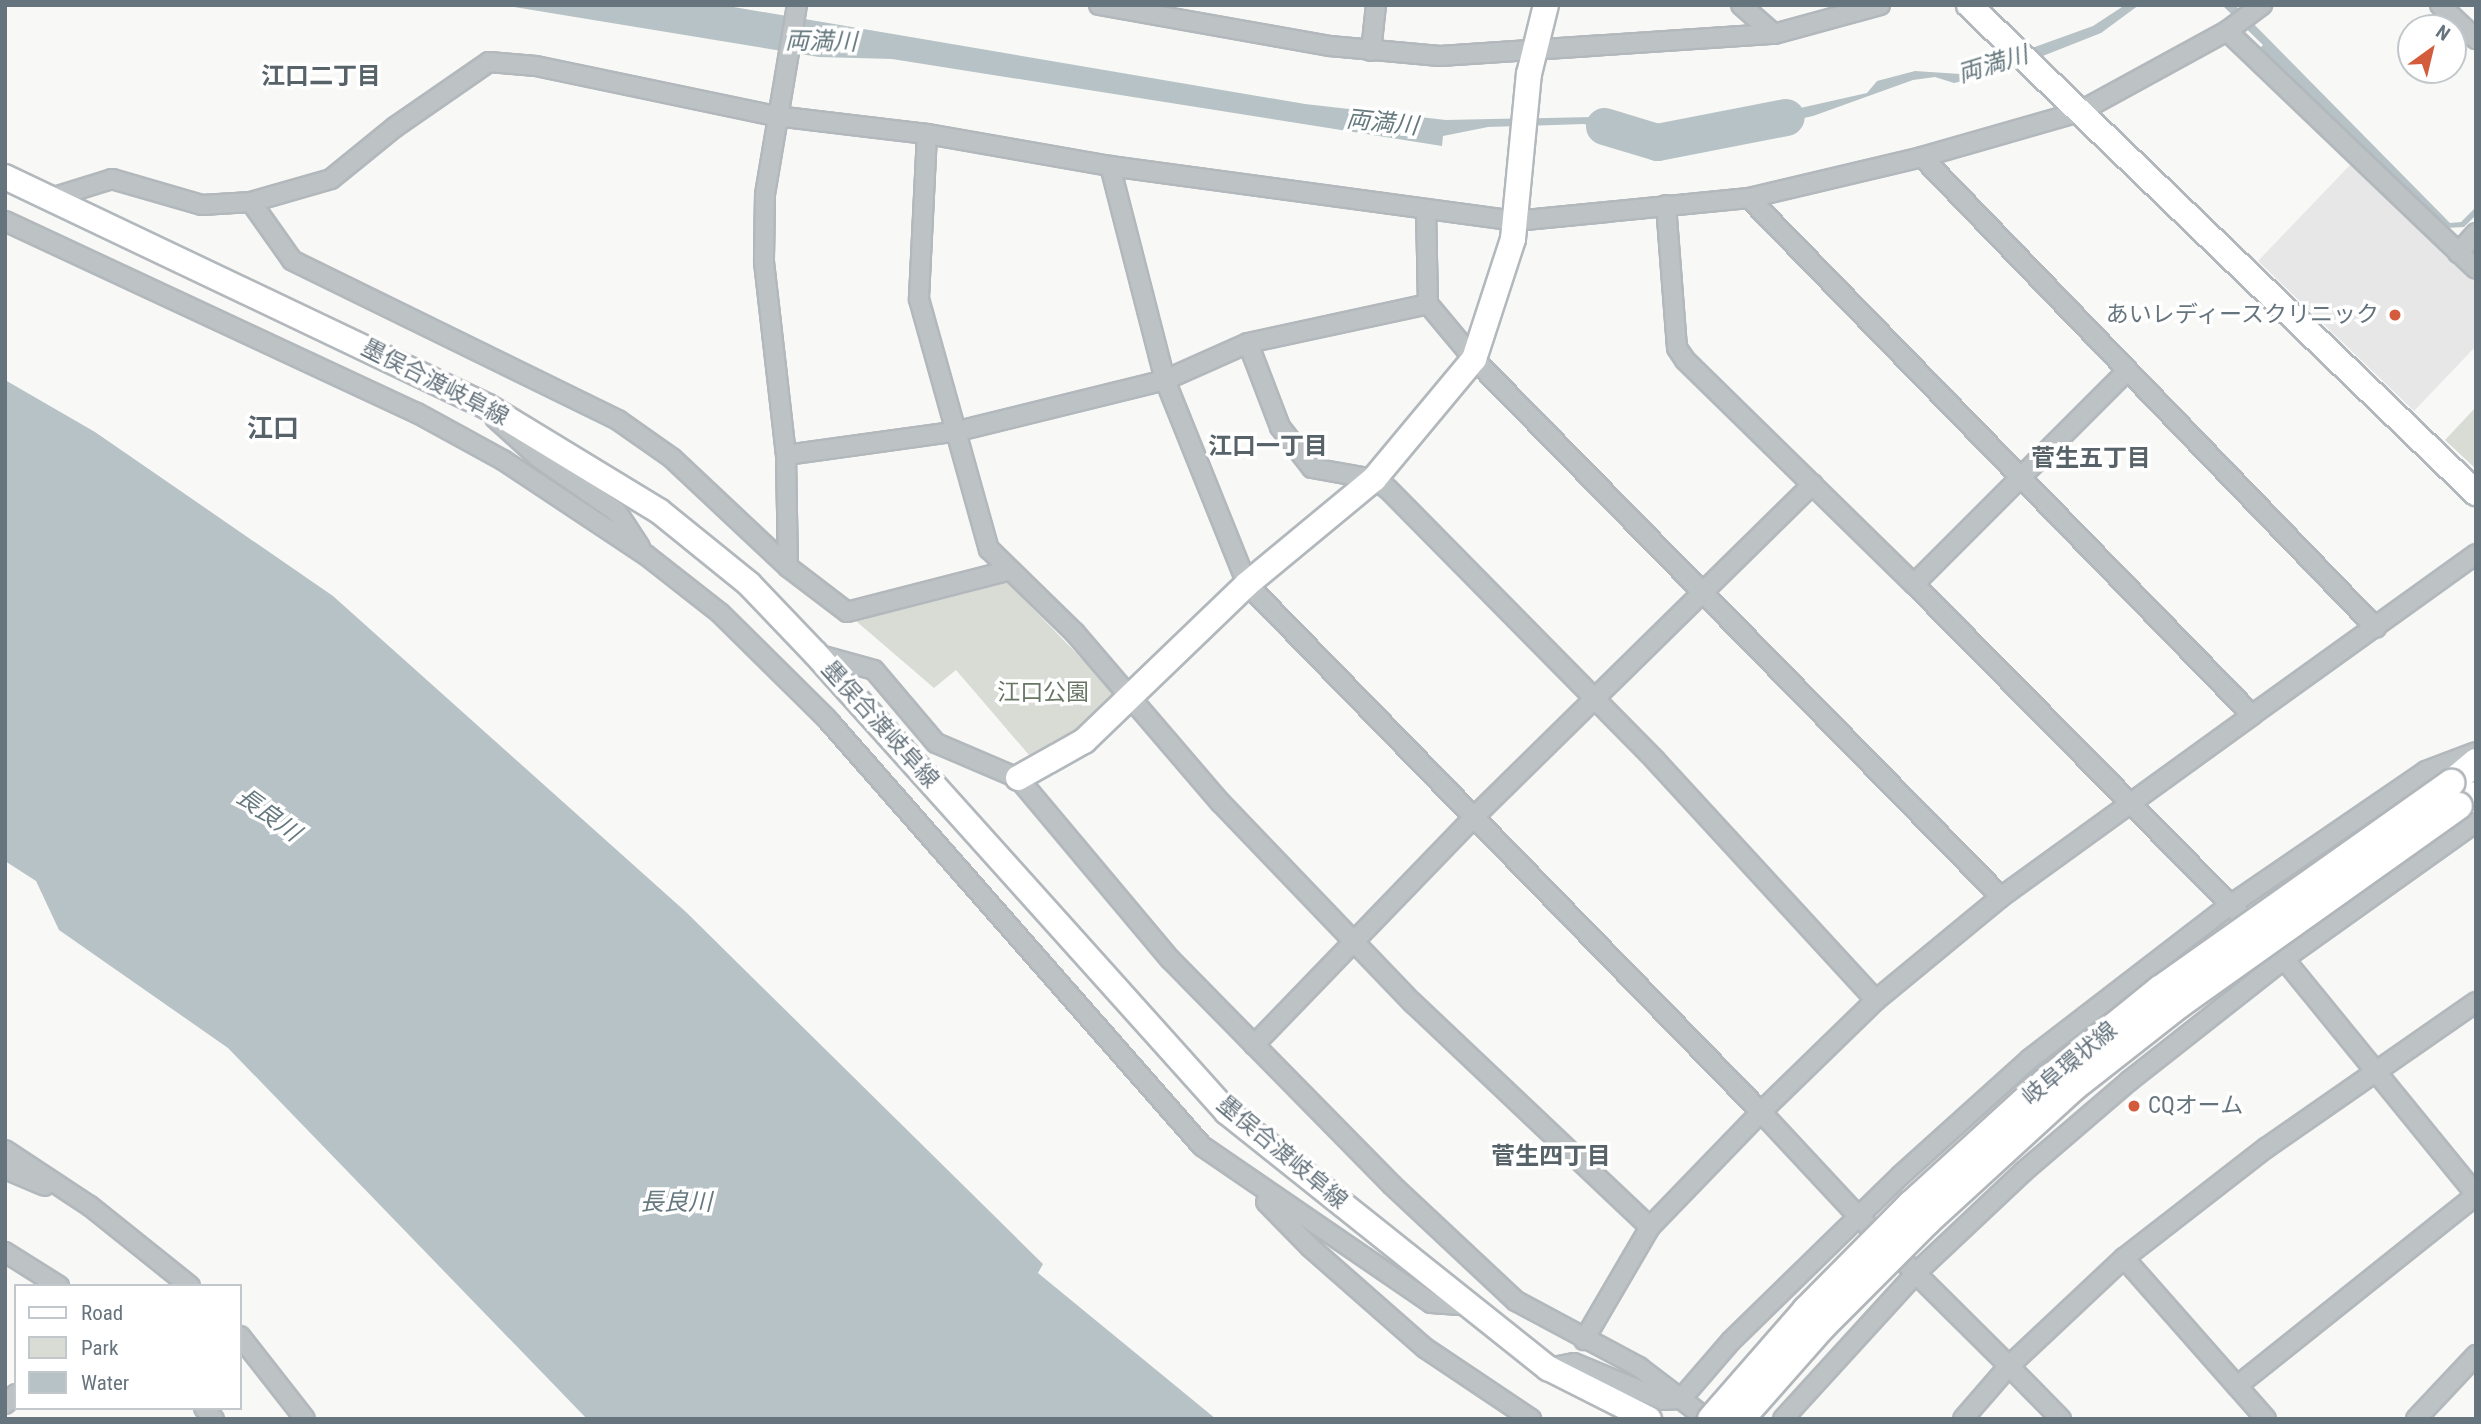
<!DOCTYPE html>
<meta charset="utf-8">
<style>
body{margin:0}
#map{position:relative;width:2481px;height:1424px;overflow:hidden;background:#f8f8f6;font-family:"Roboto Condensed","Noto Sans JP",sans-serif}
div>[style]{position:absolute}
.built>*{inset:0;background:#e6e7e6}
.green>*{inset:0;background:#d8dcd5}
.water>*{inset:0;background:#b6c2c5}
.river>*{height:37px;margin:-18.5px;padding:0 18.5px;transform-origin:18.5px;border-radius:18.5px;background:#b6c2c5}
.roads{filter:drop-shadow(2px 0 #b2b8bc) drop-shadow(-2px 0 #b2b8bc) drop-shadow(0 2px #b2b8bc) drop-shadow(0 -2px #b2b8bc)}
.street>*{height:18px;margin:-9px;padding:0 9px;transform-origin:9px;border-radius:9px;background:#bdc2c5}
.secondary>*{height:24px;margin:-12px;padding:0 12px;transform-origin:12px;border-radius:12px;background:#fff}
.primary>*{height:26px;margin:-13px;padding:0 13px;transform-origin:13px;border-radius:13px;background:#fff}
.bridges{filter:drop-shadow(2px 0 #b1b6ba) drop-shadow(-2px 0 #b1b6ba) drop-shadow(0 2px #b1b6ba) drop-shadow(0 -2px #b1b6ba)}
.primary-bridge>*{height:26px;margin:-13px;padding:0 13px;transform-origin:13px;border-radius:13px;background:#fff}
.dots>*{width:19px;height:19px;translate:-50% -50%;box-sizing:border-box;border:4px solid #fff;border-radius:50%}
span{translate:-50% -50%;white-space:nowrap;text-align:center;line-height:1.15;-webkit-text-stroke:7px #fff;paint-order:stroke}
.poi-label{font-size:23px;color:#66747e}
.right{translate:-100% -50%;text-align:right}
.left{translate:0 -50%;text-align:left}
.street-label{font-size:23px;color:#66747e}
.park-label{font-size:23px;color:#687664}
.water-label{font-size:24px;color:#66797f;font-style:italic}
.neighbourhood-label{font-size:24px;color:#576269;font-weight:700}
.quarter-label{font-size:26px;color:#576269;font-weight:700}
.frame{position:absolute;inset:0;border:7px solid #66747e;pointer-events:none}
.legend{position:absolute;left:14px;top:1284px;width:228px;height:126px;box-sizing:border-box;background:#fff;border:2px solid #c2c7cb;margin:0;padding:9px 12px;list-style:none;font-size:21px;color:#66747e}
.legend li{display:flex;align-items:center;gap:14px;height:35px}
.legend b{width:35px;border:2px solid #c2c7cb}
.north{position:absolute;left:2397px;top:14px;width:70px;height:70px;box-sizing:border-box;background:#fff;border:2px solid #c2c7cb;border-radius:50%;rotate:34deg;font-size:19px;font-weight:700;line-height:28px;text-align:center;color:#66747e}
.north::after{content:'';display:block;margin:auto;width:24px;height:32px;background:#d25c3c;clip-path:polygon(50% 0,100% 100%,50% 72%,0 100%)}
</style>
<div id="map">
<div class="built">
<i style="clip-path:polygon(2351px 164px,2476px 283px,2476px 346px,2414px 411px,2258px 261px)"></i>
</div>
<div class="green">
<i style="clip-path:polygon(2476px 407px,2476px 469px,2445px 440px)"></i>
<i style="clip-path:polygon(1005px 580px,1120px 698px,1035px 762px,956px 670px,934px 688px,856px 621px)"></i>
</div>
<div class="water">
<i style="clip-path:polygon(502px 5px,722px 5px,1305px 104px,1446px 120px,1592px 117px,1642px 129px,1712px 118px,1760px 117px,1867px 93px,1877px 81px,1915px 71px,1960px 74px,2093px 26px,2125px 5px,2139px 5px,2101px 33px,2005px 71px,1954px 83px,1935px 77px,1913px 80px,1813px 116px,1758px 128px,1710px 128px,1647px 142px,1584px 124px,1488px 127px,1443px 136px,1442px 146px,892px 59px,819px 57px)"></i>
<i style="clip-path:polygon(2222px 5px,2235px 5px,2450px 223px,2461px 222px,2476px 207px,2476px 215px,2464px 227px,2445px 228px,2259px 49px,2263px 45px)"></i>
<i style="clip-path:polygon(5px 380px,95px 432px,333px 596px,686px 912px,1043px 1264px,1038px 1273px,1216px 1419px,587px 1419px,228px 1048px,59px 930px,36px 881px,5px 861px)"></i>
</div>
<div class="river">
<i style="left:1604px;top:126px;width:55px;rotate:16.8deg"></i>
<i style="left:1657px;top:142px;width:131px;rotate:-11deg"></i>
</div>
<div class="roads">
<div class="street">
<i style="left:797px;top:5px;width:193px;rotate:99.6deg"></i>
<i style="left:765px;top:195px;width:67px;rotate:90.9deg"></i>
<i style="left:764px;top:262px;width:194px;rotate:83.5deg"></i>
<i style="left:786px;top:455px;width:112px;rotate:89deg"></i>
<i style="left:788px;top:567px;width:74px;rotate:37.3deg"></i>
<i style="left:847px;top:612px;width:168px;rotate:-14.4deg"></i>
<i style="left:1099px;top:5px;width:235px;rotate:10.1deg"></i>
<i style="left:1330px;top:46px;width:110px;rotate:5.2deg"></i>
<i style="left:1440px;top:56px;width:335px;rotate:-3.8deg"></i>
<i style="left:1774px;top:34px;width:110px;rotate:-15.3deg"></i>
<i style="left:1741px;top:5px;width:44px;rotate:41.3deg"></i>
<i style="left:2440px;top:5px;width:50px;rotate:43.4deg"></i>
<i style="left:2227px;top:31px;width:344px;rotate:43.7deg"></i>
<i style="left:1371px;top:51px;width:46px;rotate:-83.8deg"></i>
<i style="left:927px;top:134px;width:165px;rotate:92.8deg"></i>
<i style="left:919px;top:299px;width:260px;rotate:74.4deg"></i>
<i style="left:989px;top:549px;width:120px;rotate:44.3deg"></i>
<i style="left:1075px;top:633px;width:223px;rotate:49.4deg"></i>
<i style="left:1220px;top:802px;width:279px;rotate:46.2deg"></i>
<i style="left:1413px;top:1003px;width:326px;rotate:43.4deg"></i>
<i style="left:1922px;top:157px;width:654px;rotate:46.05deg"></i>
<i style="left:1110px;top:166px;width:221px;rotate:75.6deg"></i>
<i style="left:1165px;top:380px;width:220px;rotate:68.1deg"></i>
<i style="left:1247px;top:584px;width:737px;rotate:45.77deg"></i>
<i style="left:1761px;top:1112px;width:160px;rotate:134deg"></i>
<i style="left:1650px;top:1227px;width:131px;rotate:120.3deg"></i>
<i style="left:51px;top:198px;width:64px;rotate:-17.3deg"></i>
<i style="left:112px;top:179px;width:94px;rotate:16.1deg"></i>
<i style="left:202px;top:205px;width:49px;rotate:-3.5deg"></i>
<i style="left:1749px;top:198px;width:721px;rotate:45.79deg"></i>
<i style="left:2252px;top:715px;width:276px;rotate:-35.7deg"></i>
<i style="left:1666px;top:205px;width:143px;rotate:85.6deg"></i>
<i style="left:1677px;top:348px;width:14px;rotate:56deg"></i>
<i style="left:1685px;top:360px;width:320px;rotate:44.4deg"></i>
<i style="left:1914px;top:584px;width:527px;rotate:45.38deg"></i>
<i style="left:2284px;top:959px;width:303px;rotate:50.8deg"></i>
<i style="left:1426px;top:209px;width:95px;rotate:88.8deg"></i>
<i style="left:5px;top:221px;width:455px;rotate:25deg"></i>
<i style="left:417px;top:413px;width:98px;rotate:28.7deg"></i>
<i style="left:503px;top:460px;width:172px;rotate:33.6deg"></i>
<i style="left:646px;top:555px;width:94px;rotate:38.1deg"></i>
<i style="left:720px;top:613px;width:151px;rotate:44.7deg"></i>
<i style="left:827px;top:719px;width:568px;rotate:48.71deg"></i>
<i style="left:1202px;top:1146px;width:278px;rotate:34.4deg"></i>
<i style="left:1431px;top:1303px;width:39px;rotate:4deg"></i>
<i style="left:2458px;top:253px;width:27px;rotate:-48deg"></i>
<i style="left:1248px;top:343px;width:90px;rotate:69.1deg"></i>
<i style="left:1280px;top:427px;width:52px;rotate:52deg"></i>
<i style="left:1312px;top:468px;width:63px;rotate:10.1deg"></i>
<i style="left:1374px;top:479px;width:17px;rotate:36deg"></i>
<i style="left:1388px;top:489px;width:380px;rotate:45.4deg"></i>
<i style="left:1655px;top:760px;width:326px;rotate:47.4deg"></i>
<i style="left:495px;top:418px;width:59px;rotate:42.3deg"></i>
<i style="left:539px;top:458px;width:95px;rotate:34.7deg"></i>
<i style="left:617px;top:512px;width:42px;rotate:56.7deg"></i>
<i style="left:786px;top:455px;width:174px;rotate:-7.9deg"></i>
<i style="left:958px;top:431px;width:213px;rotate:-13.8deg"></i>
<i style="left:1165px;top:380px;width:91px;rotate:-24deg"></i>
<i style="left:1248px;top:343px;width:184px;rotate:-12.2deg"></i>
<i style="left:1428px;top:304px;width:72px;rotate:50.1deg"></i>
<i style="left:1474px;top:359px;width:753px;rotate:45.59deg"></i>
<i style="left:2001px;top:897px;width:162px;rotate:140.5deg"></i>
<i style="left:1876px;top:1000px;width:161px;rotate:135.8deg"></i>
<i style="left:1761px;top:1112px;width:144px;rotate:47deg"></i>
<i style="left:1859px;top:1217px;width:211px;rotate:44.8deg"></i>
<i style="left:2009px;top:1366px;width:70px;rotate:131deg"></i>
<i style="left:788px;top:567px;width:159px;rotate:-136.8deg"></i>
<i style="left:672px;top:458px;width:66px;rotate:-144.9deg"></i>
<i style="left:618px;top:420px;width:363px;rotate:-153.9deg"></i>
<i style="left:292px;top:260px;width:71px;rotate:-125.3deg"></i>
<i style="left:251px;top:202px;width:83px;rotate:-16deg"></i>
<i style="left:331px;top:179px;width:82px;rotate:-39.1deg"></i>
<i style="left:395px;top:127px;width:114px;rotate:-34.7deg"></i>
<i style="left:489px;top:62px;width:47px;rotate:4.9deg"></i>
<i style="left:536px;top:66px;width:245px;rotate:11.8deg"></i>
<i style="left:776px;top:116px;width:152px;rotate:6.8deg"></i>
<i style="left:927px;top:134px;width:186px;rotate:9.9deg"></i>
<i style="left:1110px;top:166px;width:409px;rotate:7.7deg"></i>
<i style="left:1515px;top:221px;width:235px;rotate:-5.6deg"></i>
<i style="left:1749px;top:198px;width:178px;rotate:-13.3deg"></i>
<i style="left:1922px;top:157px;width:163px;rotate:-16deg"></i>
<i style="left:2079px;top:112px;width:169px;rotate:-28.7deg"></i>
<i style="left:2227px;top:31px;width:44px;rotate:-36.6deg"></i>
<i style="left:1914px;top:584px;width:300px;rotate:-45deg"></i>
<i style="left:816px;top:654px;width:60px;rotate:15.4deg"></i>
<i style="left:874px;top:670px;width:96px;rotate:49.7deg"></i>
<i style="left:936px;top:743px;width:89px;rotate:23.1deg"></i>
<i style="left:1018px;top:778px;width:236px;rotate:50deg"></i>
<i style="left:1170px;top:959px;width:317px;rotate:45.5deg"></i>
<i style="left:1392px;top:1185px;width:170px;rotate:43.1deg"></i>
<i style="left:1516px;top:1301px;width:140px;rotate:28.2deg"></i>
<i style="left:1639px;top:1367px;width:86px;rotate:37.4deg"></i>
<i style="left:2001px;top:897px;width:310px;rotate:-35.9deg"></i>
<i style="left:1254px;top:1045px;width:320px;rotate:-46deg"></i>
<i style="left:1476px;top:815px;width:472px;rotate:-44.5deg"></i>
<i style="left:5px;top:1150px;width:102px;rotate:33.4deg"></i>
<i style="left:90px;top:1206px;width:128px;rotate:38.7deg"></i>
<i style="left:5px;top:1169px;width:43px;rotate:23deg"></i>
<i style="left:1266px;top:1202px;width:63px;rotate:45.6deg"></i>
<i style="left:1310px;top:1247px;width:153px;rotate:41.3deg"></i>
<i style="left:1425px;top:1348px;width:128px;rotate:33.8deg"></i>
<i style="left:5px;top:1252px;width:64px;rotate:32.2deg"></i>
<i style="left:2124px;top:1258px;width:171px;rotate:48.6deg"></i>
<i style="left:240px;top:1336px;width:105px;rotate:51.9deg"></i>
<i style="left:1548px;top:1368px;width:26px;rotate:-11deg"></i>
<i style="left:1574px;top:1363px;width:96px;rotate:22.6deg"></i>
<i style="left:1663px;top:1400px;width:18px;rotate:-3deg"></i>
<i style="left:1681px;top:1399px;width:77px;rotate:-49.2deg"></i>
<i style="left:1731px;top:1341px;width:236px;rotate:-44.3deg"></i>
<i style="left:1900px;top:1176px;width:175px;rotate:-42deg"></i>
<i style="left:2030px;top:1059px;width:251px;rotate:-37.6deg"></i>
<i style="left:2229px;top:906px;width:239px;rotate:-34.4deg"></i>
<i style="left:2426px;top:771px;width:53px;rotate:-20.8deg"></i>
<i style="left:5px;top:1404px;width:15px;rotate:-42deg"></i>
<i style="left:204px;top:1408px;width:15px;rotate:48deg"></i>
<i style="left:1783px;top:1419px;width:199px;rotate:-47.6deg"></i>
<i style="left:1917px;top:1272px;width:146px;rotate:-43.3deg"></i>
<i style="left:2023px;top:1172px;width:140px;rotate:-40.6deg"></i>
<i style="left:2129px;top:1081px;width:197px;rotate:-38.2deg"></i>
<i style="left:2284px;top:959px;width:236px;rotate:-35.5deg"></i>
<i style="left:2061px;top:1419px;width:74px;rotate:-134.5deg"></i>
<i style="left:2009px;top:1366px;width:158px;rotate:-43.2deg"></i>
<i style="left:2124px;top:1258px;width:180px;rotate:-37.8deg"></i>
<i style="left:2266px;top:1148px;width:256px;rotate:-34.8deg"></i>
<i style="left:2266px;top:1419px;width:44px;rotate:-131.3deg"></i>
<i style="left:2237px;top:1386px;width:306px;rotate:-38.6deg"></i>
<i style="left:2416px;top:1419px;width:88px;rotate:-46.8deg"></i>
</div>
<div class="secondary">
<i style="left:1969px;top:5px;width:704px;rotate:43.91deg"></i>
<i style="left:5px;top:177px;width:535px;rotate:25.46deg"></i>
<i style="left:488px;top:407px;width:200px;rotate:31.3deg"></i>
<i style="left:659px;top:511px;width:116px;rotate:39deg"></i>
<i style="left:749px;top:584px;width:95px;rotate:46.3deg"></i>
<i style="left:815px;top:653px;width:617px;rotate:48.09deg"></i>
<i style="left:1227px;top:1112px;width:411px;rotate:38.6deg"></i>
<i style="left:1548px;top:1368px;width:113px;rotate:26.8deg"></i>
<i style="left:1018px;top:778px;width:76px;rotate:-29.3deg"></i>
<i style="left:1084px;top:741px;width:226px;rotate:-43.9deg"></i>
<i style="left:1247px;top:584px;width:165px;rotate:-39.6deg"></i>
<i style="left:1374px;top:479px;width:156px;rotate:-50.2deg"></i>
<i style="left:1474px;top:359px;width:126px;rotate:-72deg"></i>
<i style="left:1513px;top:239px;width:166px;rotate:-84.5deg"></i>
<i style="left:1529px;top:74px;width:71px;rotate:-76.2deg"></i>
</div>
<div class="primary">
<i style="left:2451px;top:783px;width:33px;rotate:-40deg"></i>
<i style="left:2459px;top:806px;width:20px;rotate:-33deg"></i>
</div>
</div>
<div class="bridges">
<div class="primary-bridge">
<i style="left:1711px;top:1419px;width:145px;rotate:-48.9deg"></i>
<i style="left:1806px;top:1310px;width:149px;rotate:-45.3deg"></i>
<i style="left:1911px;top:1204px;width:181px;rotate:-42.3deg"></i>
<i style="left:2045px;top:1082px;width:148px;rotate:-39deg"></i>
<i style="left:2160px;top:989px;width:357px;rotate:-35.3deg"></i>
<i style="left:1741px;top:1419px;width:124px;rotate:-48.6deg"></i>
<i style="left:1823px;top:1326px;width:148px;rotate:-45deg"></i>
<i style="left:1928px;top:1221px;width:197px;rotate:-42.5deg"></i>
<i style="left:2073px;top:1088px;width:136px;rotate:-38.1deg"></i>
<i style="left:2180px;top:1004px;width:342px;rotate:-35.4deg"></i>
</div>
</div>
<div class="dots">
<i style="left:2395px;top:315px;background:#d25c3c"></i>
<i style="left:2134px;top:1106px;background:#d25c3c"></i>
</div>
<div class="poi-label">
<span class="right" style="left:2379px;top:315px">あいレディースクリニック</span>
<span class="left" style="left:2148px;top:1106px">CQオーム</span>
</div>
<div class="street-label">
<span style="left:435px;top:383px;rotate:27deg">墨俣合渡岐阜線</span>
<span style="left:880px;top:725px;rotate:48deg">墨俣合渡岐阜線</span>
<span style="left:2070px;top:1064px;rotate:-40deg">岐阜環状線</span>
<span style="left:1282px;top:1153px;rotate:40deg">墨俣合渡岐阜線</span>
</div>
<div class="park-label">
<span style="left:1043px;top:693px">江口公園</span>
</div>
<div class="water-label">
<span style="left:821px;top:42px;rotate:1deg">両満川</span>
<span style="left:1993px;top:65px;rotate:-17deg">両満川</span>
<span style="left:1382px;top:123px;rotate:6deg">両満川</span>
<span style="left:268px;top:815px;rotate:36deg">長良川</span>
<span style="left:676px;top:1203px">長良川</span>
</div>
<div class="neighbourhood-label">
<span style="left:321px;top:77px">江口二丁目</span>
<span style="left:1268px;top:447px">江口一丁目</span>
<span style="left:2091px;top:459px">菅生五丁目</span>
<span style="left:1551px;top:1157px">菅生四丁目</span>
</div>
<div class="quarter-label">
<span style="left:273px;top:429px">江口</span>
</div>
<div class="frame"></div>
<ul class="legend">
<li><b style="height:9px;background:#fff"></b>Road</li>
<li><b style="height:19px;background:#d8dcd5"></b>Park</li>
<li><b style="height:19px;background:#b6c2c5"></b>Water</li>
</ul>
<div class="north">N</div>
</div>
